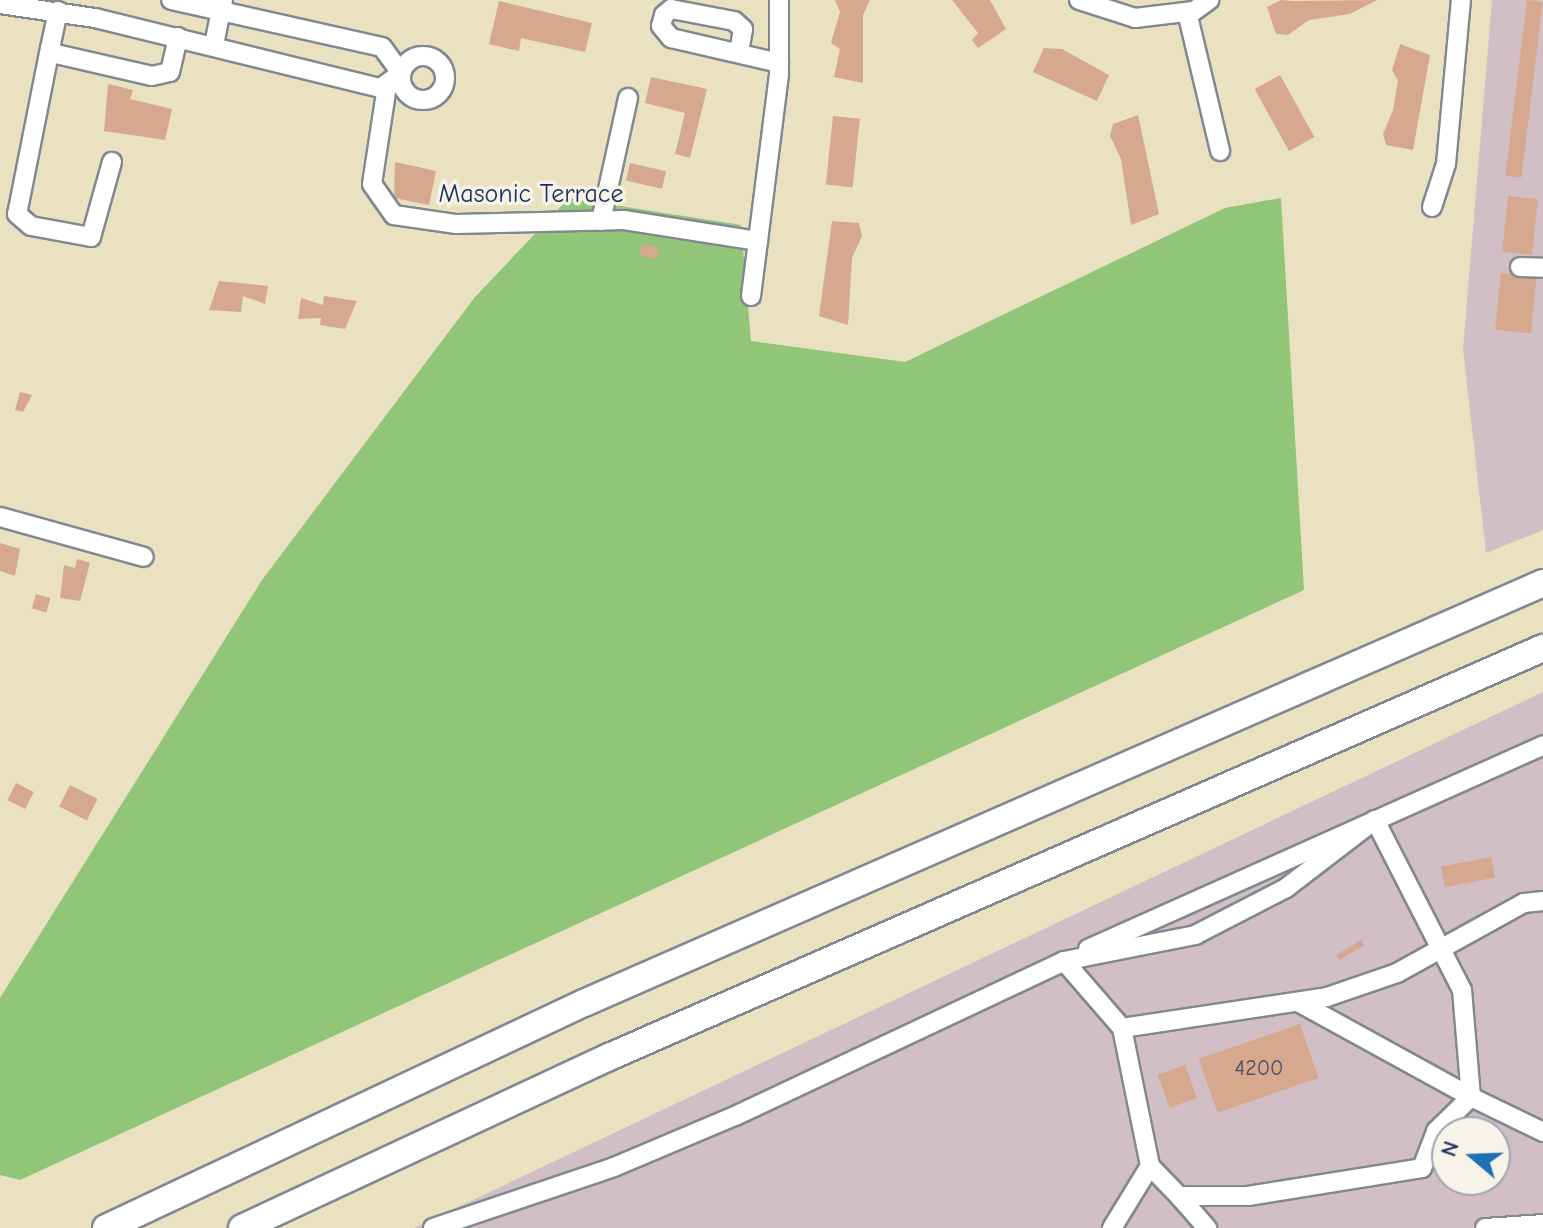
<!DOCTYPE html>
<style>
body{margin:0}
#map{position:relative;width:1543px;height:1228px;overflow:hidden;background:#eae1c1;font-family:"Comic Neue",sans-serif}
div>[style]{position:absolute}
.industrial>*{inset:0;background:#d2bec5}
.green>*{inset:0;background:#91c678}
.building>*{inset:0;background:#d6a88e;transform-origin:0 0}
.roads{filter:drop-shadow(2px 0 #828890) drop-shadow(-2px 0 #828890) drop-shadow(0 2px #828890) drop-shadow(0 -2px #828890)}
.minor>*{height:18px;margin:-9px;padding:0 9px;transform-origin:9px;border-radius:9px;background:#fff}
.minor>.ring{margin:-9px;padding:0;box-sizing:content-box;background:none;border:18px solid #fff;border-radius:50%}
.highway>*{height:26px;margin:-13px;padding:0 13px;transform-origin:13px;border-radius:13px;background:#fff}
span{translate:-50% -50%;white-space:nowrap;text-align:center;line-height:1.15;-webkit-text-stroke:7px #f7f3e8;paint-order:stroke}
.number-label{font-size:22px;color:#4a4d6a}
.number-label span{-webkit-text-stroke-width:0}
.street-label{font-size:26px;color:#1b2f5e}
.north{position:absolute;left:1431px;top:1116px;width:80px;height:80px;box-sizing:border-box;background:#f7f3e8;border:2px solid #9fa5b1;border-radius:50%;rotate:289deg;font-size:22px;font-weight:700;line-height:32px;text-align:center;color:#1b2f5e}
.north::after{content:'';display:block;margin:auto;width:28px;height:36px;background:#1f6fb2;clip-path:polygon(50% 0,100% 100%,50% 72%,0 100%)}
</style>
<div id="map">
<div class="industrial">
<i style="clip-path:polygon(1492px 0,1543px 0,1543px 530px,1486px 553px,1463px 349px)"></i>
<i style="clip-path:polygon(evenodd,1543px 692px,1543px 1228px,414px 1228px,1543px 692px,1447px 1132px,1495px 1132px,1495px 1180px,1447px 1180px,1447px 1132px)"></i>
</div>
<div class="green">
<i style="clip-path:polygon(569px 198px,741px 225px,751px 341px,905px 362px,1225px 208px,1281px 198px,1304px 590px,20px 1180px,0 1175px,0 998px,262px 580px,475px 297px)"></i>
</div>
<div class="building">
<i style="clip-path:polygon(835px 0,870px 0,863px 15px,863px 83px,834px 77px,840px 49px,831px 43px,840px 12px)"></i>
<i style="clip-path:polygon(952px 0,990px 0,1006px 29px,978px 48px,972px 40px,978px 33px)"></i>
<i style="clip-path:polygon(1281px 0,1293px 1px,1377px 0,1350px 14px,1309px 20px,1288px 35px,1276px 34px,1267px 7px)"></i>
<i style="left:1527px;top:0;width:16px;height:177px;rotate:7deg"></i>
<i style="clip-path:polygon(499px 1px,592px 23px,585px 52px,521px 38px,519px 51px,489px 44px)"></i>
<i style="clip-path:polygon(1400px 44px,1430px 55px,1413px 150px,1386px 145px,1383px 134px,1393px 110px,1398px 81px,1392px 70px)"></i>
<i style="clip-path:polygon(1044px 48px,1062px 49px,1109px 75px,1097px 101px,1033px 72px)"></i>
<i style="left:1280px;top:75px;width:71px;height:29px;rotate:61deg"></i>
<i style="clip-path:polygon(651px 77px,707px 89px,690px 158px,675px 154px,685px 113px,645px 103px)"></i>
<i style="clip-path:polygon(108px 84px,133px 90px,130px 99px,172px 109px,165px 140px,104px 131px)"></i>
<i style="clip-path:polygon(1138px 115px,1159px 214px,1131px 225px,1121px 159px,1110px 136px,1113px 124px)"></i>
<i style="left:833px;top:116px;width:27px;height:69px;rotate:6deg"></i>
<i style="clip-path:polygon(395px 162px,436px 171px,429px 205px,394px 198px)"></i>
<i style="left:630px;top:163px;width:37px;height:18px;rotate:13deg"></i>
<i style="left:1508px;top:196px;width:30px;height:56px;rotate:6deg"></i>
<i style="clip-path:polygon(832px 221px,859px 223px,862px 236px,852px 258px,848px 325px,819px 316px)"></i>
<i style="left:642px;top:244px;width:17px;height:12px;rotate:10deg"></i>
<i style="left:1501px;top:273px;width:36px;height:57px;rotate:6deg"></i>
<i style="clip-path:polygon(219px 281px,268px 286px,265px 304px,243px 296px,241px 312px,209px 310px)"></i>
<i style="clip-path:polygon(324px 296px,357px 301px,345px 329px,320px 325px,321px 318px,298px 319px,301px 298px,323px 305px)"></i>
<i style="clip-path:polygon(20px 392px,32px 395px,23px 412px,15px 410px)"></i>
<i style="clip-path:polygon(0 543px,20px 549px,15px 576px,0 571px)"></i>
<i style="clip-path:polygon(77px 559px,90px 563px,80px 601px,60px 598px,64px 565px,75px 568px)"></i>
<i style="left:36px;top:594px;width:15px;height:15px;rotate:16deg"></i>
<i style="left:16px;top:783px;width:20px;height:19px;rotate:27deg"></i>
<i style="left:70px;top:785px;width:31px;height:24px;rotate:27deg"></i>
<i style="left:1491px;top:857px;width:21px;height:51px;rotate:79deg"></i>
<i style="left:1361px;top:940px;width:6px;height:29px;rotate:59deg"></i>
<i style="left:1300px;top:1024px;width:57px;height:107px;rotate:71deg"></i>
<i style="left:1185px;top:1065px;width:35px;height:29px;rotate:70deg"></i>
</div>
<div class="roads">
<div class="minor">
<i style="left:1079px;top:0;width:59px;rotate:17.8deg"></i>
<i style="left:1135px;top:18px;width:59px;rotate:-6.8deg"></i>
<i style="left:1194px;top:11px;width:19px;rotate:-36deg"></i>
<i style="left:0;top:4px;width:96px;rotate:8.4deg"></i>
<i style="left:95px;top:18px;width:294px;rotate:13.8deg"></i>
<i style="left:381px;top:88px;width:25px;rotate:-37deg"></i>
<i style="left:401px;top:73px;width:32px;rotate:-126deg"></i>
<i style="left:382px;top:47px;width:216px;rotate:-167.4deg"></i>
<i style="left:58px;top:11px;width:38px;rotate:102deg"></i>
<i style="left:50px;top:48px;width:8px;rotate:45deg"></i>
<i style="left:56px;top:54px;width:98px;rotate:12.9deg"></i>
<i style="left:152px;top:76px;width:18px;rotate:-13deg"></i>
<i style="left:170px;top:72px;width:36px;rotate:-77deg"></i>
<i style="left:1187px;top:12px;width:143px;rotate:76.6deg"></i>
<i style="left:214px;top:45px;width:46px;rotate:-78.7deg"></i>
<i style="left:50px;top:48px;width:169px;rotate:101.2deg"></i>
<i style="left:17px;top:214px;width:18px;rotate:41deg"></i>
<i style="left:31px;top:226px;width:61px;rotate:10.4deg"></i>
<i style="left:91px;top:237px;width:78px;rotate:-74.4deg"></i>
<i style="left:739px;top:52px;width:23px;rotate:-80deg"></i>
<i style="left:743px;top:29px;width:12px;rotate:-138deg"></i>
<i style="left:734px;top:21px;width:64px;rotate:-169.2deg"></i>
<i style="left:671px;top:9px;width:9px;rotate:139deg"></i>
<i style="left:664px;top:15px;width:11px;rotate:105deg"></i>
<i style="left:661px;top:26px;width:16px;rotate:50deg"></i>
<i style="left:671px;top:38px;width:111px;rotate:13deg"></i>
<i class="ring" style="left:401px;top:56px;width:26px;height:26px"></i>
<i style="left:387px;top:86px;width:99px;rotate:98.7deg"></i>
<i style="left:372px;top:184px;width:38px;rotate:55deg"></i>
<i style="left:394px;top:215px;width:63px;rotate:8.3deg"></i>
<i style="left:456px;top:224px;width:168px;rotate:-1.4deg"></i>
<i style="left:624px;top:220px;width:136px;rotate:8.9deg"></i>
<i style="left:1432px;top:207px;width:45px;rotate:-72deg"></i>
<i style="left:1446px;top:164px;width:165px;rotate:-84.8deg"></i>
<i style="left:601px;top:221px;width:126px;rotate:-77.6deg"></i>
<i style="left:1520px;top:267px;width:23px;rotate:2deg"></i>
<i style="left:751px;top:296px;width:225px;rotate:-82.8deg"></i>
<i style="left:779px;top:73px;width:73px;rotate:-90deg"></i>
<i style="left:0;top:517px;width:149px;rotate:15.5deg"></i>
<i style="left:1088px;top:949px;width:499px;rotate:-24.1deg"></i>
<i style="left:1064px;top:961px;width:134px;rotate:-11.2deg"></i>
<i style="left:1195px;top:935px;width:102px;rotate:-27.3deg"></i>
<i style="left:1286px;top:888px;width:112px;rotate:-37.4deg"></i>
<i style="left:1375px;top:820px;width:191px;rotate:62.9deg"></i>
<i style="left:1462px;top:990px;width:107px;rotate:85.2deg"></i>
<i style="left:1300px;top:1003px;width:195px;rotate:28.8deg"></i>
<i style="left:1122px;top:1028px;width:141px;rotate:78.5deg"></i>
<i style="left:1150px;top:1166px;width:42px;rotate:46deg"></i>
<i style="left:1179px;top:1196px;width:69px"></i>
<i style="left:1248px;top:1196px;width:176px;rotate:-9.1deg"></i>
<i style="left:1422px;top:1168px;width:40px;rotate:-69deg"></i>
<i style="left:1436px;top:1131px;width:49px;rotate:-44.2deg"></i>
<i style="left:1471px;top:1097px;width:80px;rotate:25.9deg"></i>
<i style="left:1179px;top:1196px;width:43px;rotate:48.8deg"></i>
<i style="left:433px;top:1228px;width:191px;rotate:-18.6deg"></i>
<i style="left:614px;top:1167px;width:131px;rotate:-22.9deg"></i>
<i style="left:735px;top:1116px;width:364px;rotate:-25.2deg"></i>
<i style="left:1064px;top:961px;width:89px;rotate:49.1deg"></i>
<i style="left:1122px;top:1028px;width:207px;rotate:-8.6deg"></i>
<i style="left:1327px;top:997px;width:74px;rotate:-18.9deg"></i>
<i style="left:1397px;top:973px;width:145px;rotate:-28.9deg"></i>
<i style="left:1524px;top:903px;width:19px;rotate:-6deg"></i>
<i style="left:1112px;top:1228px;width:73px;rotate:-58.5deg"></i>
<i style="left:1485px;top:1228px;width:58px;rotate:-3.9deg"></i>
</div>
<div class="highway">
<i style="left:106px;top:1228px;width:528px;rotate:-25.21deg"></i>
<i style="left:584px;top:1003px;width:1047px;rotate:-23.65deg"></i>
<i style="left:242px;top:1228px;width:405px;rotate:-25deg"></i>
<i style="left:609px;top:1057px;width:1020px;rotate:-23.65deg"></i>
</div>
</div>
<div class="number-label">
<span style="left:1259px;top:1069px">4200</span>
</div>
<div class="street-label">
<span style="left:531px;top:195px">Masonic Terrace</span>
</div>
<div class="north">N</div>
</div>
